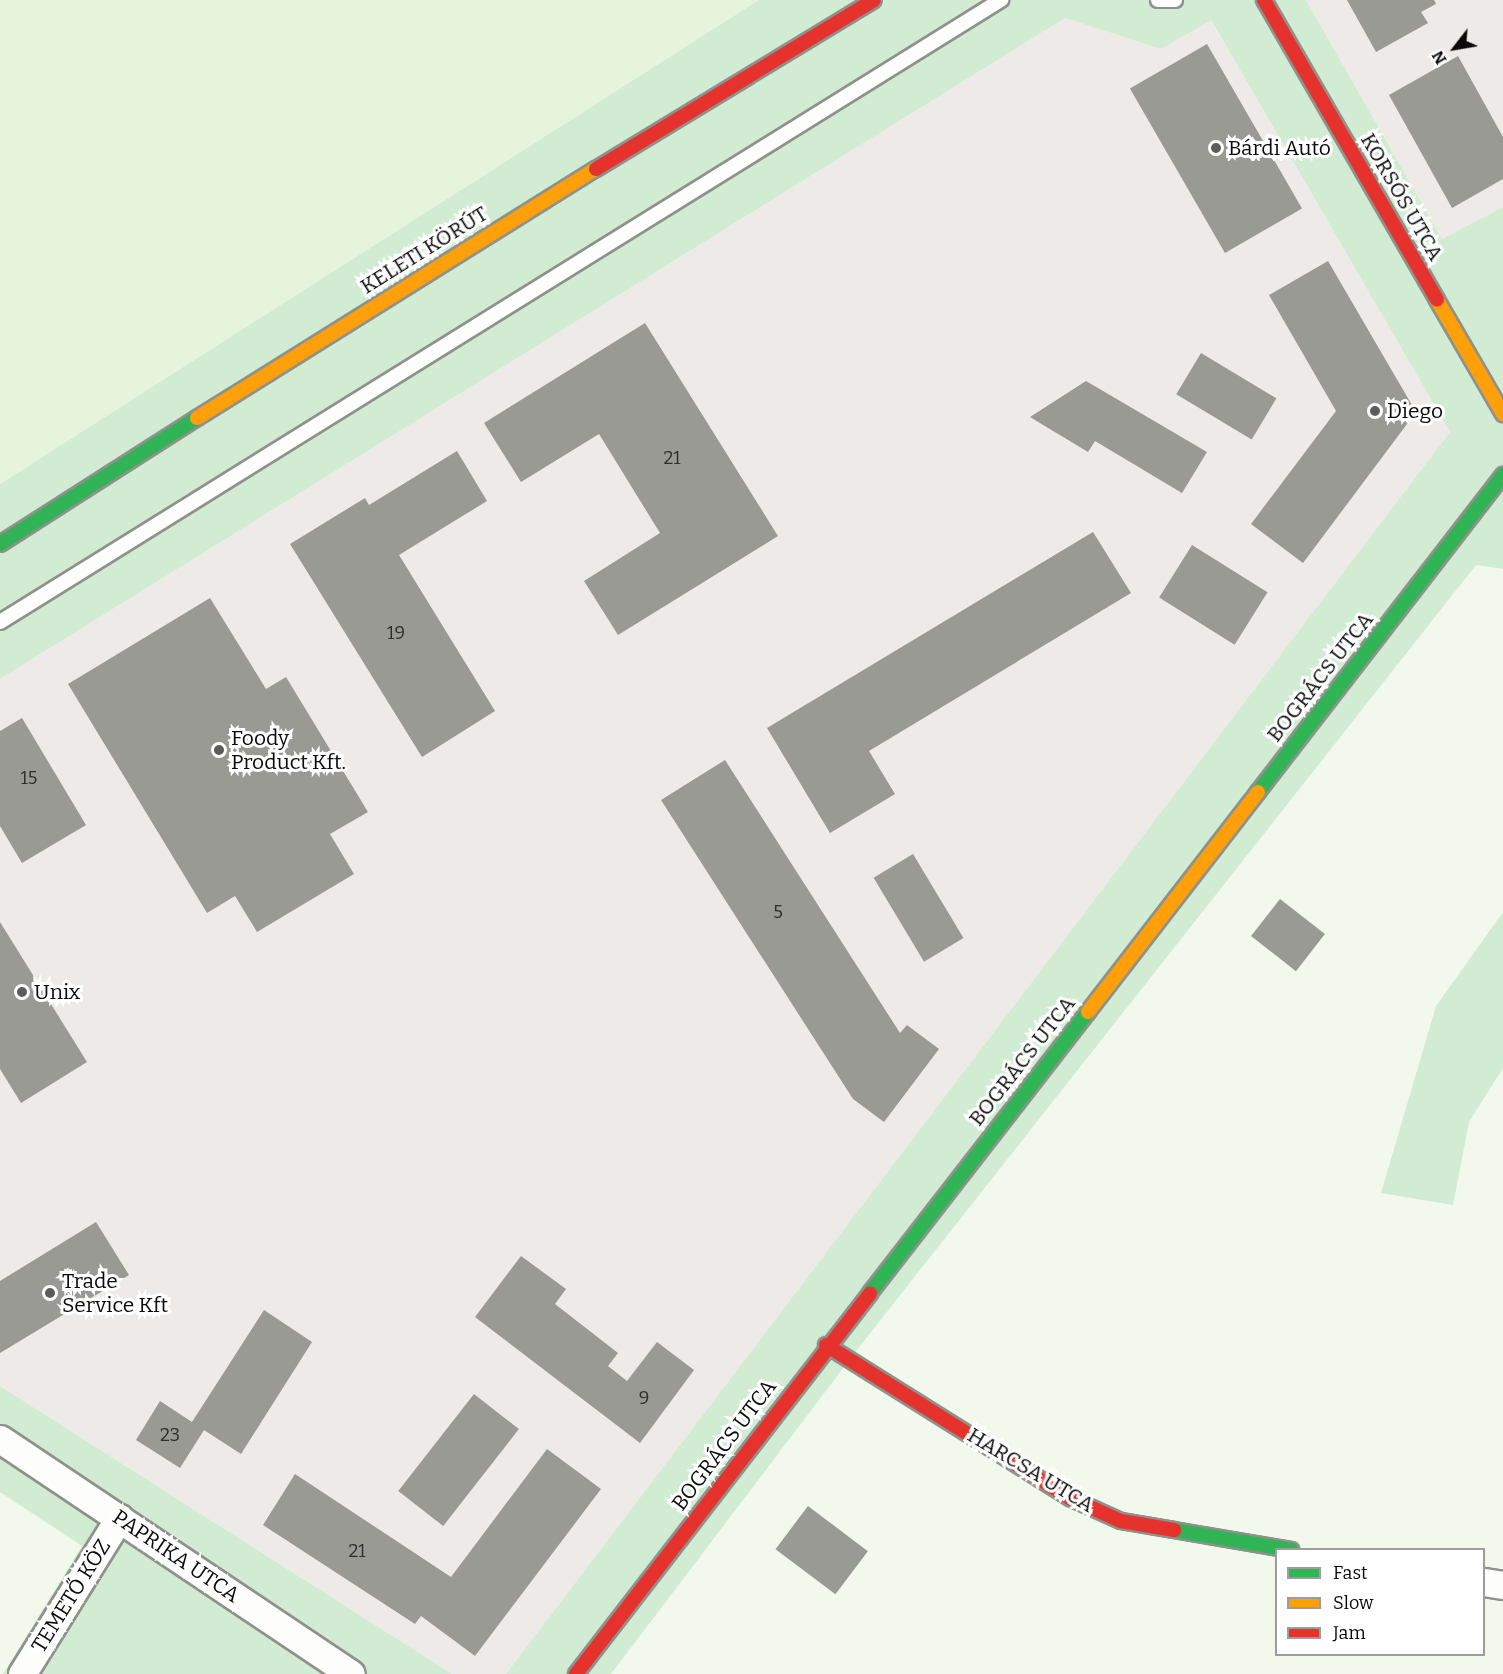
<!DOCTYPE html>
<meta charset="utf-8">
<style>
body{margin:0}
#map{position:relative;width:1503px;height:1674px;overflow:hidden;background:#f3f8ed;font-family:Bitter,serif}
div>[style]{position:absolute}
.industrial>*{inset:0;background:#edeae7}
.farmland>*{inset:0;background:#e5f4da}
.green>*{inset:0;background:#d1ecd3}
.building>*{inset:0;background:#989a93;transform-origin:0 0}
.roads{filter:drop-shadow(2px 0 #8f918c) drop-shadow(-2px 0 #8f918c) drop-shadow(0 2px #8f918c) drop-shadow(0 -2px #8f918c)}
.lane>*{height:14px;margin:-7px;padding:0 7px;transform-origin:7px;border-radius:7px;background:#fdfefc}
.street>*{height:27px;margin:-13.5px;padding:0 13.5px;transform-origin:13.5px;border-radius:13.5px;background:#fdfefc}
.fast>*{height:14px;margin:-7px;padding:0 7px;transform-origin:7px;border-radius:7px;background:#30b455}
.slow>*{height:14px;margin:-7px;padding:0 7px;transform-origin:7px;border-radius:7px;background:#ff9f0a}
.jam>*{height:14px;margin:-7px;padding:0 7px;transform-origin:7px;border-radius:7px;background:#e5322d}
.dots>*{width:16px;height:16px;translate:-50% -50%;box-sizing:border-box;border:3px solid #fff;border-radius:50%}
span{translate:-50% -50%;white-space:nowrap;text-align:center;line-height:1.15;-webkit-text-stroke:6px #fff;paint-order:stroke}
.number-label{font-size:18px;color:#2e2e2c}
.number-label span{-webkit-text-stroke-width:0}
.poi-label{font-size:21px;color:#0a0a0a}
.left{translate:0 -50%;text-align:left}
.street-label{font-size:21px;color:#0a0a0a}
.legend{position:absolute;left:1275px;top:1548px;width:210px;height:108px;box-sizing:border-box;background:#fff;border:2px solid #9d9d9d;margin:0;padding:8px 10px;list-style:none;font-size:18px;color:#0a0a0a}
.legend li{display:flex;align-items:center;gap:12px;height:30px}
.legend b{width:30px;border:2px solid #9d9d9d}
.north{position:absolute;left:1425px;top:18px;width:60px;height:60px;-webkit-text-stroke:4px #fff;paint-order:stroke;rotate:239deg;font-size:16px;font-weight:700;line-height:24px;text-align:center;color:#0a0a0a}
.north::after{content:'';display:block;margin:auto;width:21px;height:27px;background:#0a0a0a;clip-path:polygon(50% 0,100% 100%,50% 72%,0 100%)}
</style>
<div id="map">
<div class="industrial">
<i style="clip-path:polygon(1306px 0,1503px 0,1503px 207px,1442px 239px)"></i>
<i style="clip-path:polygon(1065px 18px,1161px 49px,1210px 19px,1450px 432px,506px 1674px,452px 1674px,0 1386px,0 679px)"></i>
</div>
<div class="farmland">
<i style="clip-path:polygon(0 0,759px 0,0 484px)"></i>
</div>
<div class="green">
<i style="clip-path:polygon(759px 0,1306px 0,1442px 239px,1503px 207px,1503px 569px,1476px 565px,860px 1346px,611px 1674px,506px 1674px,1450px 432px,1211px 20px,1161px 49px,1065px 18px,0 679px,0 484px)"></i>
<i style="clip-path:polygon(1503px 912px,1503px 1068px,1469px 1122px,1453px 1205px,1381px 1193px,1436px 1006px)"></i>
<i style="clip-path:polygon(0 1386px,452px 1674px,3px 1674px,82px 1546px,0 1492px)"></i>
</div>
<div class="building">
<i style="clip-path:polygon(1347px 0,1434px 0,1436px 4px,1421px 12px,1428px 23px,1376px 52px)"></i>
<i style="left:1207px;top:44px;width:190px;height:89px;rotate:60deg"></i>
<i style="clip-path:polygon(1458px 56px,1503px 137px,1503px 179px,1452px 208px,1389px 95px)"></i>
<i style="clip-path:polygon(1328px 261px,1416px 412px,1303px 563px,1251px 524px,1336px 411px,1269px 295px)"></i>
<i style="clip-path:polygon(645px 323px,778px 536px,618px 635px,584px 581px,660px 533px,599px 434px,521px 482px,484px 423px)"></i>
<i style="left:1201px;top:353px;width:88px;height:48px;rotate:31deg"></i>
<i style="clip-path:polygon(1086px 381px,1207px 452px,1182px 493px,1095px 441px,1088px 452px,1030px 417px)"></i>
<i style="clip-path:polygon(457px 451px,487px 501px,399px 555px,495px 711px,422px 757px,290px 544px,365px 498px,369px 505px)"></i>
<i style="clip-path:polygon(1093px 532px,1131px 593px,869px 751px,895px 794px,830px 833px,767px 728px)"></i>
<i style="left:1192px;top:545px;width:89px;height:62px;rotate:32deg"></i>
<i style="clip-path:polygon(210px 598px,266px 689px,286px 677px,368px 812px,330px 834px,354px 874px,257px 932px,235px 896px,207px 913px,68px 684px)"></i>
<i style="clip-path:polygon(22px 718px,86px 825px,22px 863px,0 826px,0 731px)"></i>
<i style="clip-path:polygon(725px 760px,900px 1033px,907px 1025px,939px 1049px,884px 1122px,853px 1099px,661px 800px)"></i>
<i style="left:913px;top:854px;width:98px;height:46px;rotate:59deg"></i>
<i style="left:1280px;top:899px;width:57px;height:47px;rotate:38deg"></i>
<i style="clip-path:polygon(0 922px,87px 1062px,21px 1103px,0 1069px)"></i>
<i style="clip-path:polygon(96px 1222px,129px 1275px,0 1353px,0 1281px)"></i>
<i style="clip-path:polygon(521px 1256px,566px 1289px,555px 1304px,618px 1353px,608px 1366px,627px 1381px,657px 1342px,694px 1370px,640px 1443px,475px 1317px)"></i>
<i style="clip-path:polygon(264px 1310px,312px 1342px,241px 1454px,204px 1430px,180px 1468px,136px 1440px,160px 1401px,192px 1422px)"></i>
<i style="left:474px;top:1394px;width:57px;height:123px;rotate:38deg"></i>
<i style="clip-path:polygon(547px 1449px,601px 1489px,475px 1656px,421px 1616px,415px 1624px,263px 1525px,295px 1474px,451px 1577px)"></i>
<i style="left:808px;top:1506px;width:75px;height:54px;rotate:37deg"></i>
</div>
<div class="roads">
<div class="lane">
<i style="left:1158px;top:0;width:17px"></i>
<i style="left:0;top:622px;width:1179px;rotate:-31.86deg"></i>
</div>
<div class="street">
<i style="left:0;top:1439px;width:422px;rotate:33.8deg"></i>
<i style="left:1484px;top:1582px;width:19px;rotate:9deg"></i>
<i style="left:22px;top:1674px;width:184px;rotate:-58.1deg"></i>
</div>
<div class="fast">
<i style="left:0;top:544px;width:234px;rotate:-32.6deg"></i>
<i style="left:1258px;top:792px;width:401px;rotate:-52.3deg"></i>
<i style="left:870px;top:1293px;width:356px;rotate:-52.2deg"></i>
<i style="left:1174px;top:1530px;width:119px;rotate:9.7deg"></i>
</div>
<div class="slow">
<i style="left:1437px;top:300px;width:132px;rotate:59.9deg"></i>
<i style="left:197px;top:418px;width:470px;rotate:-32deg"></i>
<i style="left:1088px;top:1012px;width:278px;rotate:-52.3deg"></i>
</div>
<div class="jam">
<i style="left:1264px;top:0;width:346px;rotate:60deg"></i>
<i style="left:596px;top:169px;width:325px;rotate:-31.3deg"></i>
<i style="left:826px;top:1345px;width:288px;rotate:32.1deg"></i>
<i style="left:1070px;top:1498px;width:56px;rotate:24.3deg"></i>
<i style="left:1121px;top:1521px;width:54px;rotate:9.6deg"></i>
<i style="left:576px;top:1674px;width:481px;rotate:-52.3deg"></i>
</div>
</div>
<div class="dots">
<i style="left:1216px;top:148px;background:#5c5d59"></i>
<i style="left:1375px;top:411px;background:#5c5d59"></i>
<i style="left:219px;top:750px;background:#5c5d59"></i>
<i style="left:22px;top:992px;background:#5c5d59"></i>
<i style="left:50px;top:1293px;background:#5c5d59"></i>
</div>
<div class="number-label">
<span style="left:672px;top:458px">21</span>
<span style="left:396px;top:633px">19</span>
<span style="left:29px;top:778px">15</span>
<span style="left:778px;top:912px">5</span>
<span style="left:644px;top:1398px">9</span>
<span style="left:170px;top:1435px">23</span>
<span style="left:357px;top:1551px">21</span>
</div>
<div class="poi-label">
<span class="left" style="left:1228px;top:148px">Bárdi Autó</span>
<span class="left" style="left:1387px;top:411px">Diego</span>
<span class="left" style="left:231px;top:750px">Foody<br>Product Kft.</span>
<span class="left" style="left:34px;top:992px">Unix</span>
<span class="left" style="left:62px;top:1293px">Trade<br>Service Kft</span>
</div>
<div class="street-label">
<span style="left:1402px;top:197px;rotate:60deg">KORSÓS UTCA</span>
<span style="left:424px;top:250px;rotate:-32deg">KELETI KÖRÚT</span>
<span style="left:1320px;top:677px;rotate:-52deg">BOGRÁCS UTCA</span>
<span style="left:1022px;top:1061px;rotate:-52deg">BOGRÁCS UTCA</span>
<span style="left:724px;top:1445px;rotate:-53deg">BOGRÁCS UTCA</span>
<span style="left:1031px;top:1470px;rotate:31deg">HARCSA UTCA</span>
<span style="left:176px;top:1556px;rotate:34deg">PAPRIKA UTCA</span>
<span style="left:71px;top:1596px;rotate:-58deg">TEMETŐ KÖZ</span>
</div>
<ul class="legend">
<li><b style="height:8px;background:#30b455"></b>Fast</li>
<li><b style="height:8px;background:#ff9f0a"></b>Slow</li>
<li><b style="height:8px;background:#e5322d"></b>Jam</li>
</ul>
<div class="north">N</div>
</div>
